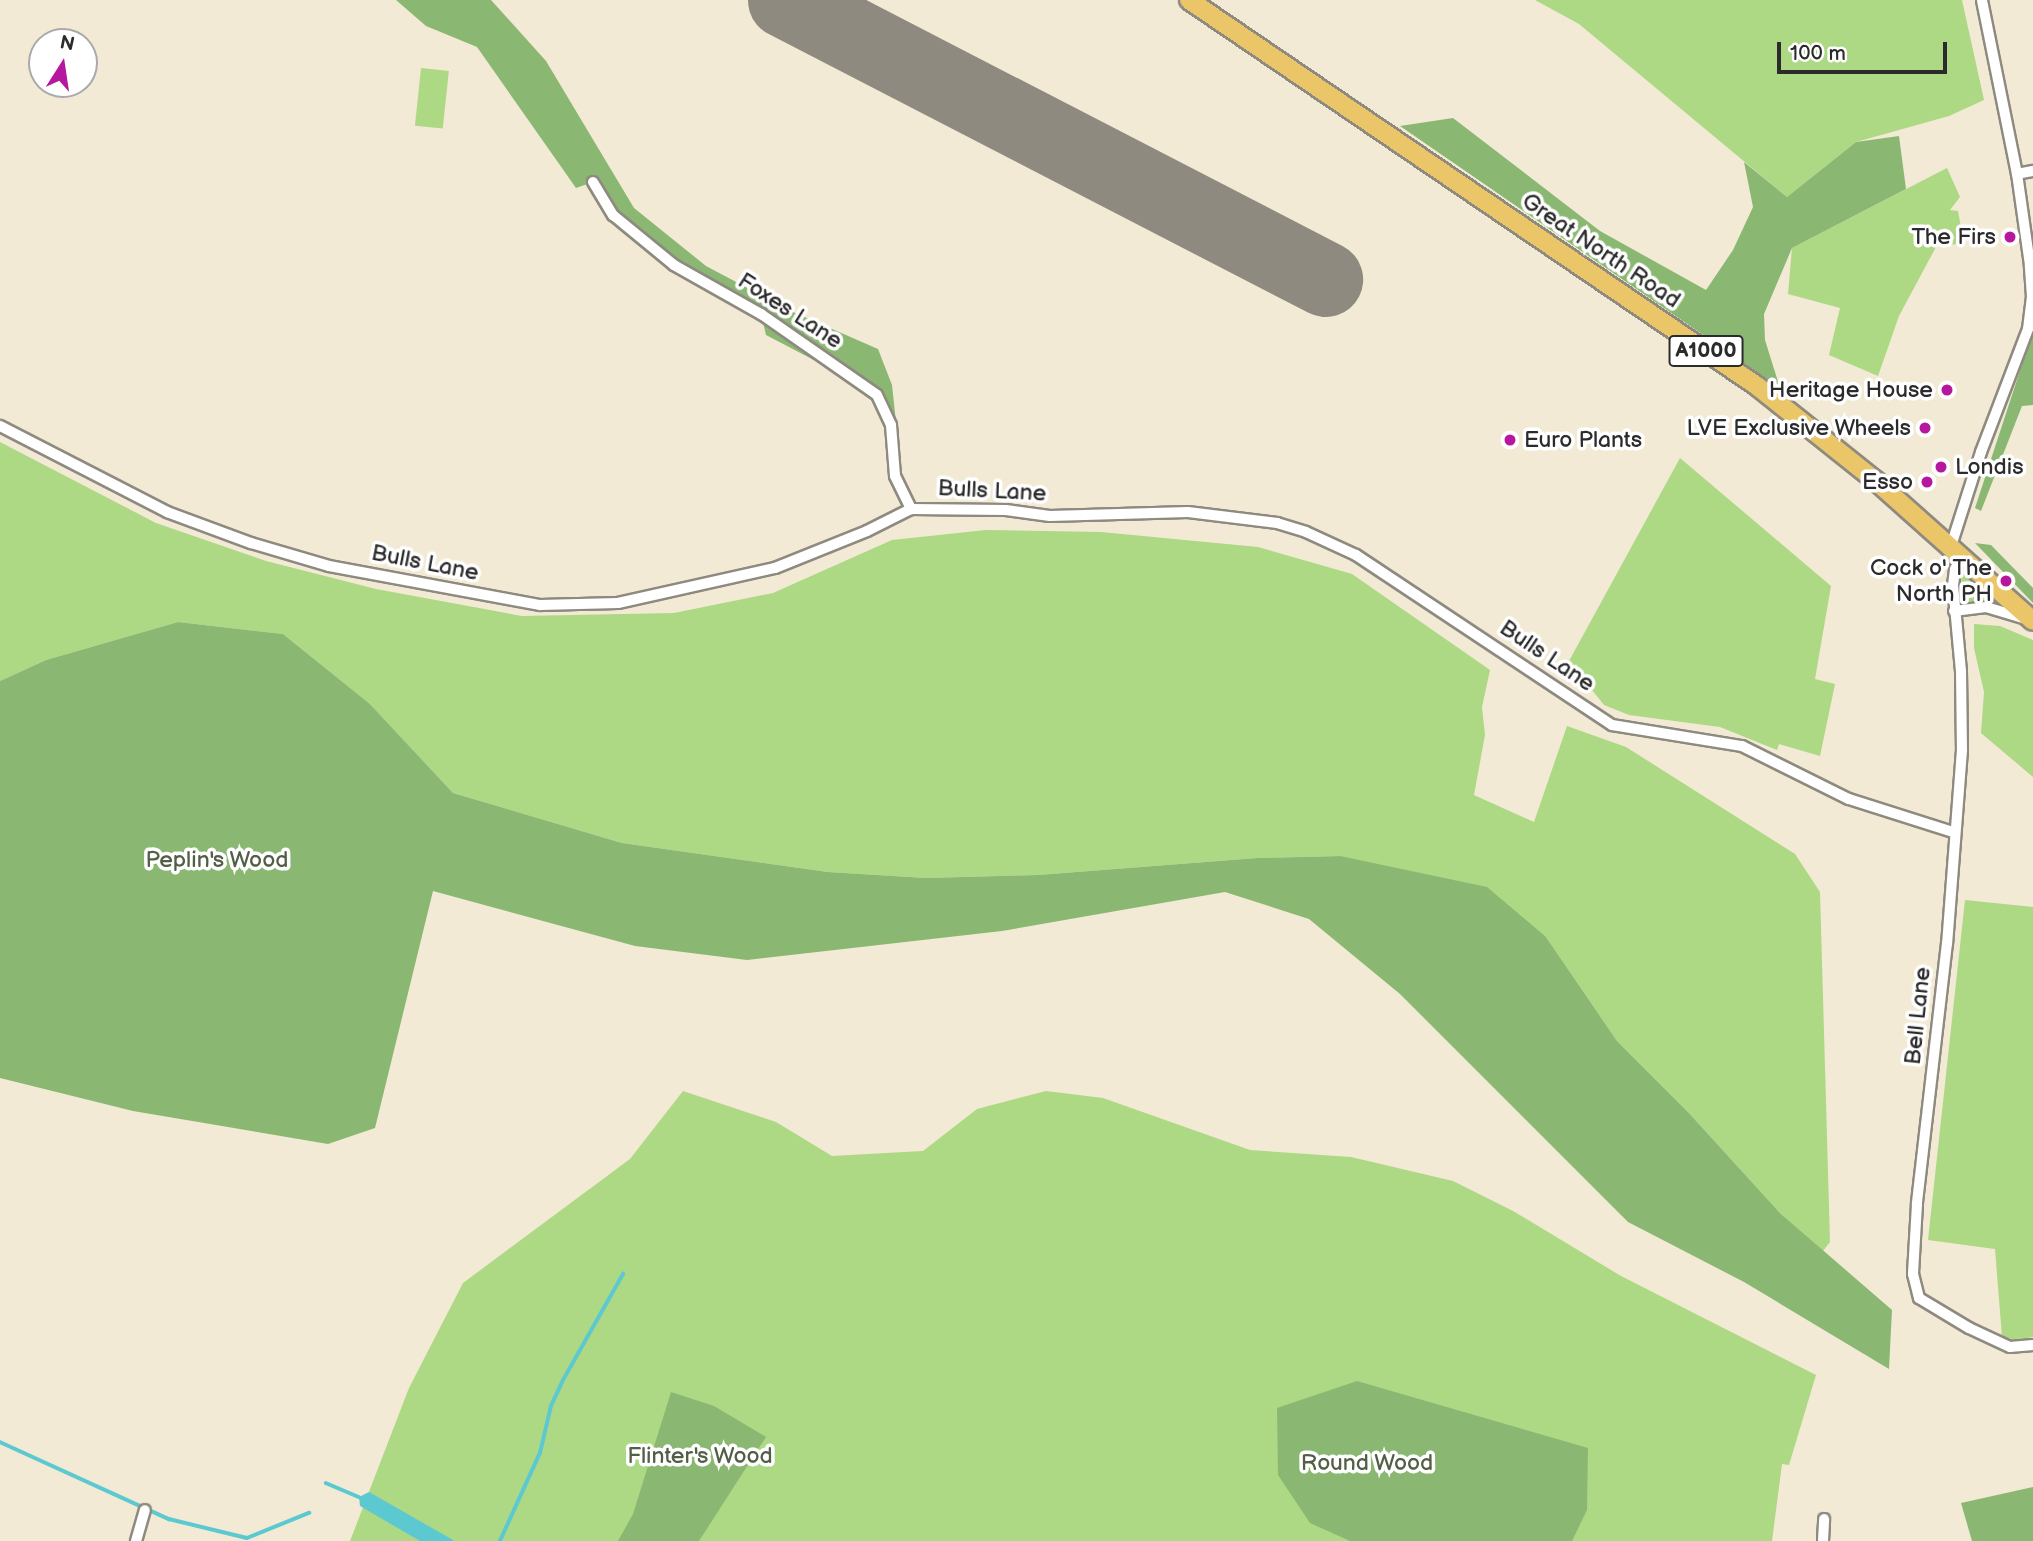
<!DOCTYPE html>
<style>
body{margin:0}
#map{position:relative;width:2033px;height:1541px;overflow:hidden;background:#f2ead4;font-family:"Balsamiq Sans",sans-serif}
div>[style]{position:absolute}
.green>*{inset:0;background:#add884;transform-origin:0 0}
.forest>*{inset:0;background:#8ab872}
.water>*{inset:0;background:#5cc9d1}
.stream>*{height:3.5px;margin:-1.75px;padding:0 1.75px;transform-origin:1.75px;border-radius:1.75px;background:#5cc9d1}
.runway>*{height:75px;margin:-37.5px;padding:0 37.5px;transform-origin:37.5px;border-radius:37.5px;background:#8e8a80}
.roads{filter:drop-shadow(2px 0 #8e8a80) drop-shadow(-2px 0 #8e8a80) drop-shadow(0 2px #8e8a80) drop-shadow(0 -2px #8e8a80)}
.street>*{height:10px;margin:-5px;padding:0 5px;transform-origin:5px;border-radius:5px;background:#fff}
.primary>*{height:18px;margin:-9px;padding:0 9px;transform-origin:9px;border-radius:9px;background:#ebc669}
.dots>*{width:19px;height:19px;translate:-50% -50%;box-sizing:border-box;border:4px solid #fff;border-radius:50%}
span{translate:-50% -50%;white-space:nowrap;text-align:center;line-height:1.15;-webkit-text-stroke:7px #fff;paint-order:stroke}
.shield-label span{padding:2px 5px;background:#fff;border:2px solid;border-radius:5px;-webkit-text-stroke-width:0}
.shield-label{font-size:21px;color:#2b2b2b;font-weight:700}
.poi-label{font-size:23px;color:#2b2b2b}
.right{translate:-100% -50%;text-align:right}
.left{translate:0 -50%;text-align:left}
.street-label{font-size:23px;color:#2b2b2b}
.park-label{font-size:23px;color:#525f46}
.north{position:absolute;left:28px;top:28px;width:70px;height:70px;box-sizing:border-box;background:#fff;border:2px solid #aaa;border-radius:50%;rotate:12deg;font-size:19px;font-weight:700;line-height:28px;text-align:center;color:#2b2b2b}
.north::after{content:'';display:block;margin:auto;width:24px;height:32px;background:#b5179e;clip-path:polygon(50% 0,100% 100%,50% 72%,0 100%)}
.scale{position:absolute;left:1777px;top:42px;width:170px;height:32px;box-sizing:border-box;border:4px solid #2b2b2b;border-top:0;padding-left:9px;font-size:21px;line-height:24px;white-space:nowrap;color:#2b2b2b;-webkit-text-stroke:5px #fff;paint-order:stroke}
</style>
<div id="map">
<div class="green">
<i style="clip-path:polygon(1535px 0,1962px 0,1984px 100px,1949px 116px,1856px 142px,1787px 197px,1579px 24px)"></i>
<i style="left:421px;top:68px;width:28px;height:58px;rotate:6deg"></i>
<i style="clip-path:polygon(1947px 168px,1960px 197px,1950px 210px,1958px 211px,1964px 244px,1937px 245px,1899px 316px,1878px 376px,1829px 355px,1840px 308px,1788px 294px,1792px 248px)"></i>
<i style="clip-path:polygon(0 442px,156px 523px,266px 561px,376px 589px,522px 616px,674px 613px,773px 593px,892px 540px,986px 530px,1101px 532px,1258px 547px,1352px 574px,1490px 670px,1482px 707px,1485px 735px,1474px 795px,1534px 822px,1567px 726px,1626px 747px,1795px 854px,1820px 892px,1830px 1242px,1823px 1251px,1781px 1214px,1688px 1112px,1617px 1041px,1546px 937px,1340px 856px,1257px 858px,1038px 875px,926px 878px,828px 872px,622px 843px,453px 793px,370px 704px,283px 634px,178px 622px,46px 660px,0 681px)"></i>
<i style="clip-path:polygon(1680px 458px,1831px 586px,1815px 679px,1835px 684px,1820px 756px,1779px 744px,1777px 750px,1720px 727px,1629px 715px,1604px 705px,1569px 661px)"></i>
<i style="clip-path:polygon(1962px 571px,1965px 571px,2002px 605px,1963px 603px,1960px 598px)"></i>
<i style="clip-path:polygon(1974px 624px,2000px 626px,2033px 640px,2033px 777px,1981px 733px,1984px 692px,1974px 648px)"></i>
<i style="clip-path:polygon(1965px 900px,2033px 907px,2033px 1337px,2017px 1340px,2002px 1337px,1995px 1249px,1928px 1240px)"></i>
<i style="clip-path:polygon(683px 1091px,776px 1122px,832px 1156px,923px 1151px,977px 1109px,1046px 1091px,1103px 1098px,1250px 1150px,1351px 1157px,1453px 1181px,1513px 1211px,1621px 1276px,1816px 1375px,1789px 1465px,1782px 1464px,1772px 1541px,350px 1541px,409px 1388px,463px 1283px,630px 1159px)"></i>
</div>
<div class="forest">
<i style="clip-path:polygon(396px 0,491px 0,546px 61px,634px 208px,706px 266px,791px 311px,878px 349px,892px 385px,898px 440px,890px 439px,878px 404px,854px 381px,766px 335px,761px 314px,697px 279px,621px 219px,593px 182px,576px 188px,477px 47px,426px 26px)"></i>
<i style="clip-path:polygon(1453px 118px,1600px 231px,1706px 290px,1733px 250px,1753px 207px,1744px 162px,1787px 197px,1856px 142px,1899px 136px,1906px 189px,1792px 248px,1764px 314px,1765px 340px,1780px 388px,1400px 126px)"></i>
<i style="clip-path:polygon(2033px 331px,2033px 405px,2022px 406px,1981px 511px,1975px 508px)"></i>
<i style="clip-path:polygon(1975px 543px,1991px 545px,2033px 588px,2033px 603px)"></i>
<i style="clip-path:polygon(178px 622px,283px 634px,370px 704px,453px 793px,622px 843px,828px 872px,926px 878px,1038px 875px,1257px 858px,1340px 856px,1487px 887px,1546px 937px,1617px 1041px,1688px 1112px,1781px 1214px,1892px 1310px,1889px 1369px,1744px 1282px,1628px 1222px,1400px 994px,1309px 919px,1225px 892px,1002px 931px,747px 960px,635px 946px,433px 891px,375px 1128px,328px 1144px,133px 1111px,0 1078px,0 681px,46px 660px)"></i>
<i style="clip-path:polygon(1357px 1381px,1588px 1448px,1587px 1510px,1572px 1541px,1350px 1541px,1310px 1523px,1278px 1475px,1277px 1408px)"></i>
<i style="clip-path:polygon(671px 1392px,714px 1406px,766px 1437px,699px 1541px,618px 1541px,633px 1514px)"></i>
<i style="clip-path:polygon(2033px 1487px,2033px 1541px,1972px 1541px,1961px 1503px)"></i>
</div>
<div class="water">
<i style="clip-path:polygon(369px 1492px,453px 1540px,453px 1541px,420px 1541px,360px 1506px,359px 1497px)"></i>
</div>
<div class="stream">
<i style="left:0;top:1442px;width:186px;rotate:24.5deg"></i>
<i style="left:169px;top:1519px;width:80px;rotate:13.7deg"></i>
<i style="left:247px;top:1538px;width:67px;rotate:-22deg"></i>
<i style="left:326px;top:1483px;width:36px;rotate:23deg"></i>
<i style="left:500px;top:1541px;width:97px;rotate:-65.6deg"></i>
<i style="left:540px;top:1453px;width:48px;rotate:-76.8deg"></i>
<i style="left:551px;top:1406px;width:26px;rotate:-65deg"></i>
<i style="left:562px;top:1382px;width:124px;rotate:-60.5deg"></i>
</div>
<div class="runway">
<i style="left:785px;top:0;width:608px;rotate:27.32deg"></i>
</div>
<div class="roads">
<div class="street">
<i style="left:2017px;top:174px;width:16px;rotate:-11deg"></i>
<i style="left:593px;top:182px;width:39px;rotate:59deg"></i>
<i style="left:613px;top:215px;width:79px;rotate:39.3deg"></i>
<i style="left:674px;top:265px;width:100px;rotate:29.4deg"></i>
<i style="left:761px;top:314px;width:141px;rotate:34.9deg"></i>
<i style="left:877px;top:395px;width:33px;rotate:65deg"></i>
<i style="left:891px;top:425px;width:51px;rotate:85.5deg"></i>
<i style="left:895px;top:476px;width:37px;rotate:64deg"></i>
<i style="left:0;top:426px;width:188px;rotate:27.2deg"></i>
<i style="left:167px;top:512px;width:90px;rotate:20.3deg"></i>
<i style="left:251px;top:543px;width:81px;rotate:16.4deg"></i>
<i style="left:329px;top:566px;width:215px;rotate:10.5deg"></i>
<i style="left:540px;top:605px;width:78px;rotate:-1.5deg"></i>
<i style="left:618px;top:603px;width:161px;rotate:-12.6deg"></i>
<i style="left:775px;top:568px;width:99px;rotate:-21.9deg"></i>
<i style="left:867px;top:531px;width:49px;rotate:-26.6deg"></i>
<i style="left:911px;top:509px;width:95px;rotate:0.6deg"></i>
<i style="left:1006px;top:510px;width:44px;rotate:7.8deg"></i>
<i style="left:1050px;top:516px;width:138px;rotate:-1.7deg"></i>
<i style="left:1188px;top:512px;width:90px;rotate:7deg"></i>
<i style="left:1277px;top:523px;width:30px;rotate:17deg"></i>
<i style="left:1306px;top:532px;width:55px;rotate:24.7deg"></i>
<i style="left:1356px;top:555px;width:307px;rotate:33.6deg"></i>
<i style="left:1612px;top:725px;width:132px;rotate:9.2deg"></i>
<i style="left:1742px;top:746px;width:119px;rotate:26.4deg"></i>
<i style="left:1849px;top:799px;width:109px;rotate:17.6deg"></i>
<i style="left:1951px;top:546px;width:99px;rotate:-72.3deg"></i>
<i style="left:1981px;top:452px;width:132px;rotate:-69.1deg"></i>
<i style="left:2028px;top:329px;width:32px;rotate:-83deg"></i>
<i style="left:2032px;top:297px;width:32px;rotate:-94deg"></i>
<i style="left:2030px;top:265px;width:92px;rotate:-98.1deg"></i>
<i style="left:2017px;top:174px;width:177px;rotate:-101.4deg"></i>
<i style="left:1962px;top:556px;width:15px;rotate:118deg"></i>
<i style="left:1955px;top:569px;width:16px;rotate:97deg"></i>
<i style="left:1953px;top:585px;width:86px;rotate:84.7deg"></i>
<i style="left:1961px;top:671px;width:79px;rotate:89.3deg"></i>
<i style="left:1962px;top:750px;width:194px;rotate:94.4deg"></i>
<i style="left:1947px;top:943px;width:263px;rotate:96.6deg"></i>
<i style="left:1917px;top:1204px;width:70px;rotate:93.3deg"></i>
<i style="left:1913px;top:1274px;width:25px;rotate:76deg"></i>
<i style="left:1919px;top:1298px;width:58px;rotate:31deg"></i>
<i style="left:1969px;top:1328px;width:45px;rotate:24.9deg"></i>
<i style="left:2010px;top:1347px;width:23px;rotate:-5deg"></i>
<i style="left:1954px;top:611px;width:32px;rotate:-7deg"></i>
<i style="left:1986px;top:607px;width:42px;rotate:16.7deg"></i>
<i style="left:136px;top:1541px;width:32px;rotate:-74deg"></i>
<i style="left:1823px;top:1541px;width:22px;rotate:-87deg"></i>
</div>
<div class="primary">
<i style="left:1189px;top:0;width:687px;rotate:34.2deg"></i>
<i style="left:1757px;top:386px;width:152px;rotate:38.6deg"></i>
<i style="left:1876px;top:481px;width:210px;rotate:41.7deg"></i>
</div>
</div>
<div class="dots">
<i style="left:2010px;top:237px;background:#b5179e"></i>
<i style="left:1947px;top:390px;background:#b5179e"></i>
<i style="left:1925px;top:428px;background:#b5179e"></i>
<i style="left:1510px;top:440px;background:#b5179e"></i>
<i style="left:1941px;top:467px;background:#b5179e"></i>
<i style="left:1927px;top:482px;background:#b5179e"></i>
<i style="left:2006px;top:581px;background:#b5179e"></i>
</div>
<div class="shield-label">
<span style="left:1706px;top:351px">A1000</span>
</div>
<div class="poi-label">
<span class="right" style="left:1996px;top:237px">The Firs</span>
<span class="right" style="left:1933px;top:390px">Heritage House</span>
<span class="right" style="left:1911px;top:428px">LVE Exclusive Wheels</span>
<span class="left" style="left:1524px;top:440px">Euro Plants</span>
<span class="left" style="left:1955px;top:467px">Londis</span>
<span class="right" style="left:1913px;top:482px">Esso</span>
<span class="right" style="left:1992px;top:581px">Cock o' The<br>North PH</span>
</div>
<div class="street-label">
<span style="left:1601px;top:251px;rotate:34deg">Great North Road</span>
<span style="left:790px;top:311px;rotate:33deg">Foxes Lane</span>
<span style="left:992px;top:491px;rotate:3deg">Bulls Lane</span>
<span style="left:425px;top:563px;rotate:11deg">Bulls Lane</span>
<span style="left:1547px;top:656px;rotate:34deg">Bulls Lane</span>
<span style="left:1918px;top:1016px;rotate:-84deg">Bell Lane</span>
</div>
<div class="park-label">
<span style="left:217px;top:860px">Peplin's Wood</span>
<span style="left:700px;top:1456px">Flinter's Wood</span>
<span style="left:1367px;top:1463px">Round Wood</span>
</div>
<div class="north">N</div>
<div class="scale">100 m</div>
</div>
